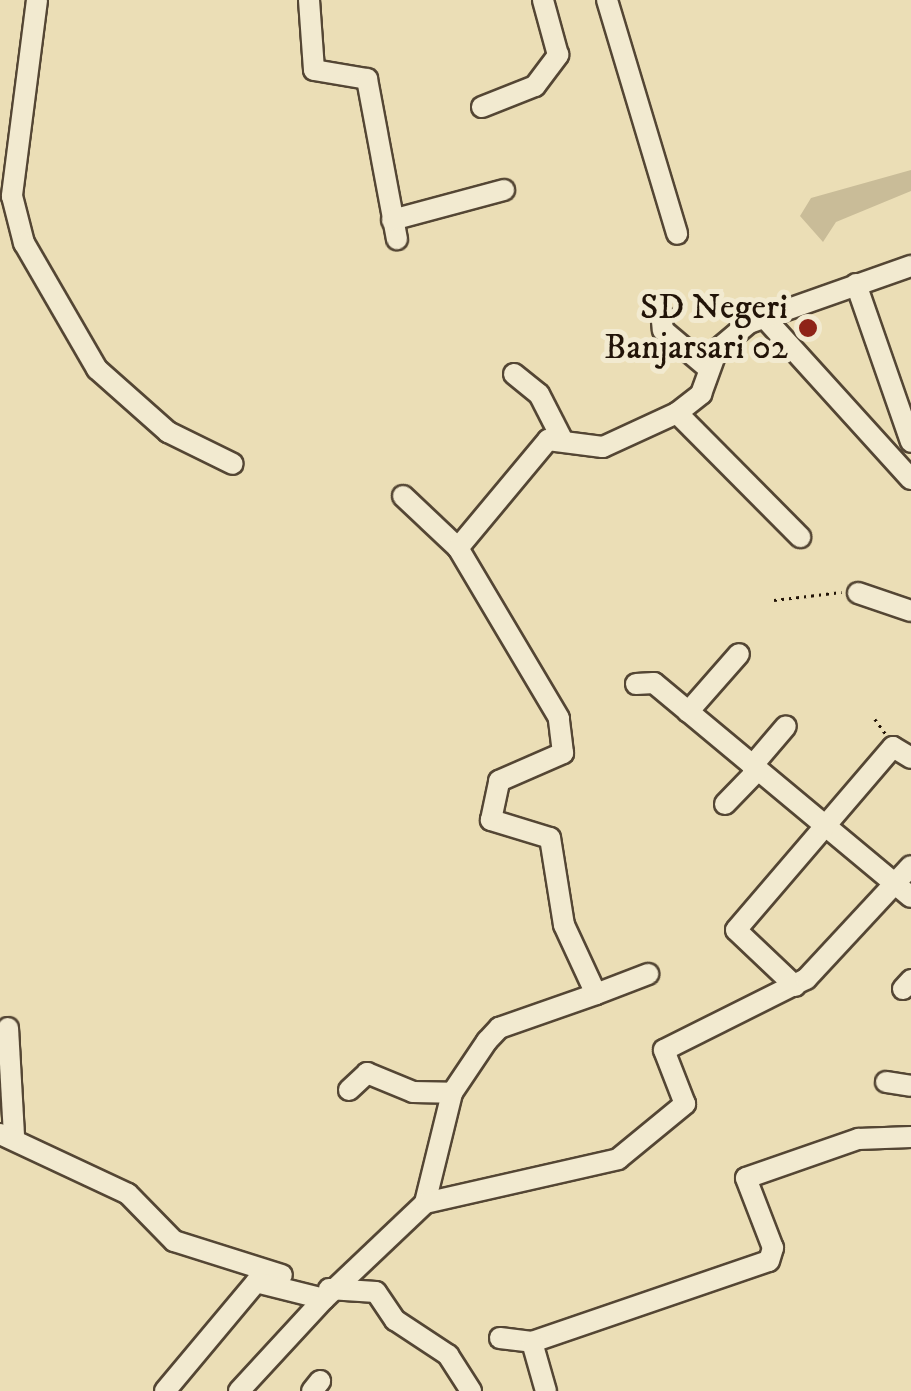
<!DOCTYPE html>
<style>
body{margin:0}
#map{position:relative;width:911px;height:1391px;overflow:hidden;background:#ebdeb6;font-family:"IM FELL DW Pica",serif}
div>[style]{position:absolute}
.green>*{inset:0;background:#c9bc98}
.path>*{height:2.5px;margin-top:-1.25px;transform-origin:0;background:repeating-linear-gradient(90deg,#221408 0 2.5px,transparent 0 7.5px)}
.roads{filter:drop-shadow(2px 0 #544634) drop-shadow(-2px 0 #544634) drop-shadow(0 2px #544634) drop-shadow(0 -2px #544634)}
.minor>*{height:20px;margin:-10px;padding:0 10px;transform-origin:10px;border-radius:10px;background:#f2ead0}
.dots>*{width:28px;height:28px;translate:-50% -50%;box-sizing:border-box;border:5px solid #f2ead0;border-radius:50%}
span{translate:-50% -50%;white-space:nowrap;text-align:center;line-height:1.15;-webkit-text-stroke:10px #f2ead0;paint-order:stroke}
.poi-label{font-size:35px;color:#221408}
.right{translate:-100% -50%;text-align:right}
</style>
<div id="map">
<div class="green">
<i style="clip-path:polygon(911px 170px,911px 191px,836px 222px,823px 242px,800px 216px,811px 198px)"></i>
</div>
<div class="path">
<i style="left:774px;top:600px;width:68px;rotate:-6.7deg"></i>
<i style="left:875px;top:719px;width:19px;rotate:54deg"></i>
</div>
<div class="roads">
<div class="minor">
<i style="left:37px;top:0;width:198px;rotate:97.3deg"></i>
<i style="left:12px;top:196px;width:49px;rotate:75.7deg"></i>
<i style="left:24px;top:243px;width:146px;rotate:59.9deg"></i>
<i style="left:97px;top:369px;width:95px;rotate:41.6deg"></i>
<i style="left:168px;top:432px;width:72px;rotate:26.2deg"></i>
<i style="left:309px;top:0;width:70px;rotate:85.9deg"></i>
<i style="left:314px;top:70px;width:54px;rotate:9.6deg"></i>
<i style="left:367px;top:79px;width:163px;rotate:79.4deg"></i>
<i style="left:607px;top:0;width:244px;rotate:73.3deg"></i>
<i style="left:482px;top:107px;width:57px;rotate:-21.6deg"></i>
<i style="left:535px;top:86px;width:39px;rotate:-53deg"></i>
<i style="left:558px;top:55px;width:57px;rotate:-105.3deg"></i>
<i style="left:392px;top:220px;width:116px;rotate:-15deg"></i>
<i style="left:856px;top:284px;width:167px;rotate:70.8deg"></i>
<i style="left:661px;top:312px;width:18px;rotate:84deg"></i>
<i style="left:663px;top:330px;width:59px;rotate:40.2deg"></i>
<i style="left:763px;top:316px;width:220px;rotate:47.8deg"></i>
<i style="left:514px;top:374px;width:32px;rotate:39deg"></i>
<i style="left:539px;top:394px;width:48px;rotate:62.9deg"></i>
<i style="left:677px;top:413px;width:175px;rotate:45.2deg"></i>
<i style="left:403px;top:496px;width:76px;rotate:43.4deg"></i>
<i style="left:858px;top:593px;width:56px;rotate:18.8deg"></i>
<i style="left:636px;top:684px;width:18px;rotate:-3deg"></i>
<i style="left:654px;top:683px;width:334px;rotate:39.8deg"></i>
<i style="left:688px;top:712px;width:77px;rotate:-48.7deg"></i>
<i style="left:752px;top:766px;width:52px;rotate:-49.6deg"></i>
<i style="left:725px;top:804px;width:47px;rotate:-45.9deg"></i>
<i style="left:795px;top:986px;width:81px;rotate:-136.5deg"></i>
<i style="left:736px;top:930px;width:241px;rotate:-49.4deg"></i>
<i style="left:893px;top:747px;width:21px;rotate:31deg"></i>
<i style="left:903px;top:989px;width:12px;rotate:-48deg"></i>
<i style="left:596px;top:994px;width:56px;rotate:-21deg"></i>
<i style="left:8px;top:1028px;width:107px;rotate:86.8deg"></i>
<i style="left:886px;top:1082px;width:25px;rotate:9deg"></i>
<i style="left:349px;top:1090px;width:25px;rotate:-43deg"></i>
<i style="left:367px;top:1073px;width:50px;rotate:22.4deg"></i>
<i style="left:413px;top:1092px;width:39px;rotate:1deg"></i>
<i style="left:0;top:1134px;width:141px;rotate:25.1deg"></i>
<i style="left:128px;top:1194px;width:66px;rotate:45.6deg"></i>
<i style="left:174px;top:1241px;width:113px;rotate:17.5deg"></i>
<i style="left:425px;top:1203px;width:113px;rotate:-76.2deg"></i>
<i style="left:452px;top:1093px;width:63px;rotate:-56.1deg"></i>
<i style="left:487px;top:1041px;width:18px;rotate:-47deg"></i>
<i style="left:499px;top:1028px;width:103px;rotate:-19.3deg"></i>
<i style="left:596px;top:994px;width:76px;rotate:-114.9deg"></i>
<i style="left:564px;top:925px;width:88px;rotate:-99.1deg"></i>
<i style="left:550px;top:838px;width:62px;rotate:-163deg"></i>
<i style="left:491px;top:820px;width:40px;rotate:-78deg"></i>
<i style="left:499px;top:781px;width:70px;rotate:-23.6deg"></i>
<i style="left:563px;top:753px;width:35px;rotate:-97deg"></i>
<i style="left:559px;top:718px;width:198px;rotate:-120.7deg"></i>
<i style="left:458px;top:548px;width:141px;rotate:-50.2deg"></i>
<i style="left:548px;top:440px;width:55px;rotate:7.3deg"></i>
<i style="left:603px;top:447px;width:81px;rotate:-24.7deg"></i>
<i style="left:677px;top:413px;width:31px;rotate:-38deg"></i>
<i style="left:701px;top:394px;width:47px;rotate:-70deg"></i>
<i style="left:717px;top:350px;width:42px;rotate:-40.2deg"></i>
<i style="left:749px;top:323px;width:172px;rotate:-19.4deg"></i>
<i style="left:329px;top:1289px;width:47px;rotate:3.7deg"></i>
<i style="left:376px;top:1292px;width:34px;rotate:56deg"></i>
<i style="left:395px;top:1320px;width:64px;rotate:33.4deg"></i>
<i style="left:448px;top:1355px;width:43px;rotate:57.4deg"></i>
<i style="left:500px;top:1338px;width:32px;rotate:7deg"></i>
<i style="left:532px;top:1342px;width:250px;rotate:-18.9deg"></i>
<i style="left:769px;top:1261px;width:14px;rotate:-73deg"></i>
<i style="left:773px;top:1248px;width:75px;rotate:-111.1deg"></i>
<i style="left:746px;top:1178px;width:119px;rotate:-19.2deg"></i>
<i style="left:858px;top:1139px;width:53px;rotate:-2.2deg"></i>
<i style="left:532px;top:1342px;width:51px;rotate:74.1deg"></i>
<i style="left:165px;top:1391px;width:142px;rotate:-50.1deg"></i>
<i style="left:256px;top:1282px;width:70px;rotate:14deg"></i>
<i style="left:324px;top:1299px;width:139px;rotate:-43.5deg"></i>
<i style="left:425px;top:1203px;width:198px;rotate:-12.8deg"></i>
<i style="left:618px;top:1159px;width:87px;rotate:-39.4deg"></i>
<i style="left:685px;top:1104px;width:58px;rotate:-111.3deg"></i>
<i style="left:664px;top:1050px;width:159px;rotate:-26.6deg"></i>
<i style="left:806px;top:979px;width:154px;rotate:-47.1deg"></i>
<i style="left:239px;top:1391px;width:125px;rotate:-47.3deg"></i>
<i style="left:312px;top:1391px;width:13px;rotate:-51deg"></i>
</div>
</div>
<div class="dots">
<i style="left:808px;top:328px;background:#8f2418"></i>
</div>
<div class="poi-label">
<span class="right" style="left:788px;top:328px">SD Negeri<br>Banjarsari 02</span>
</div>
</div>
